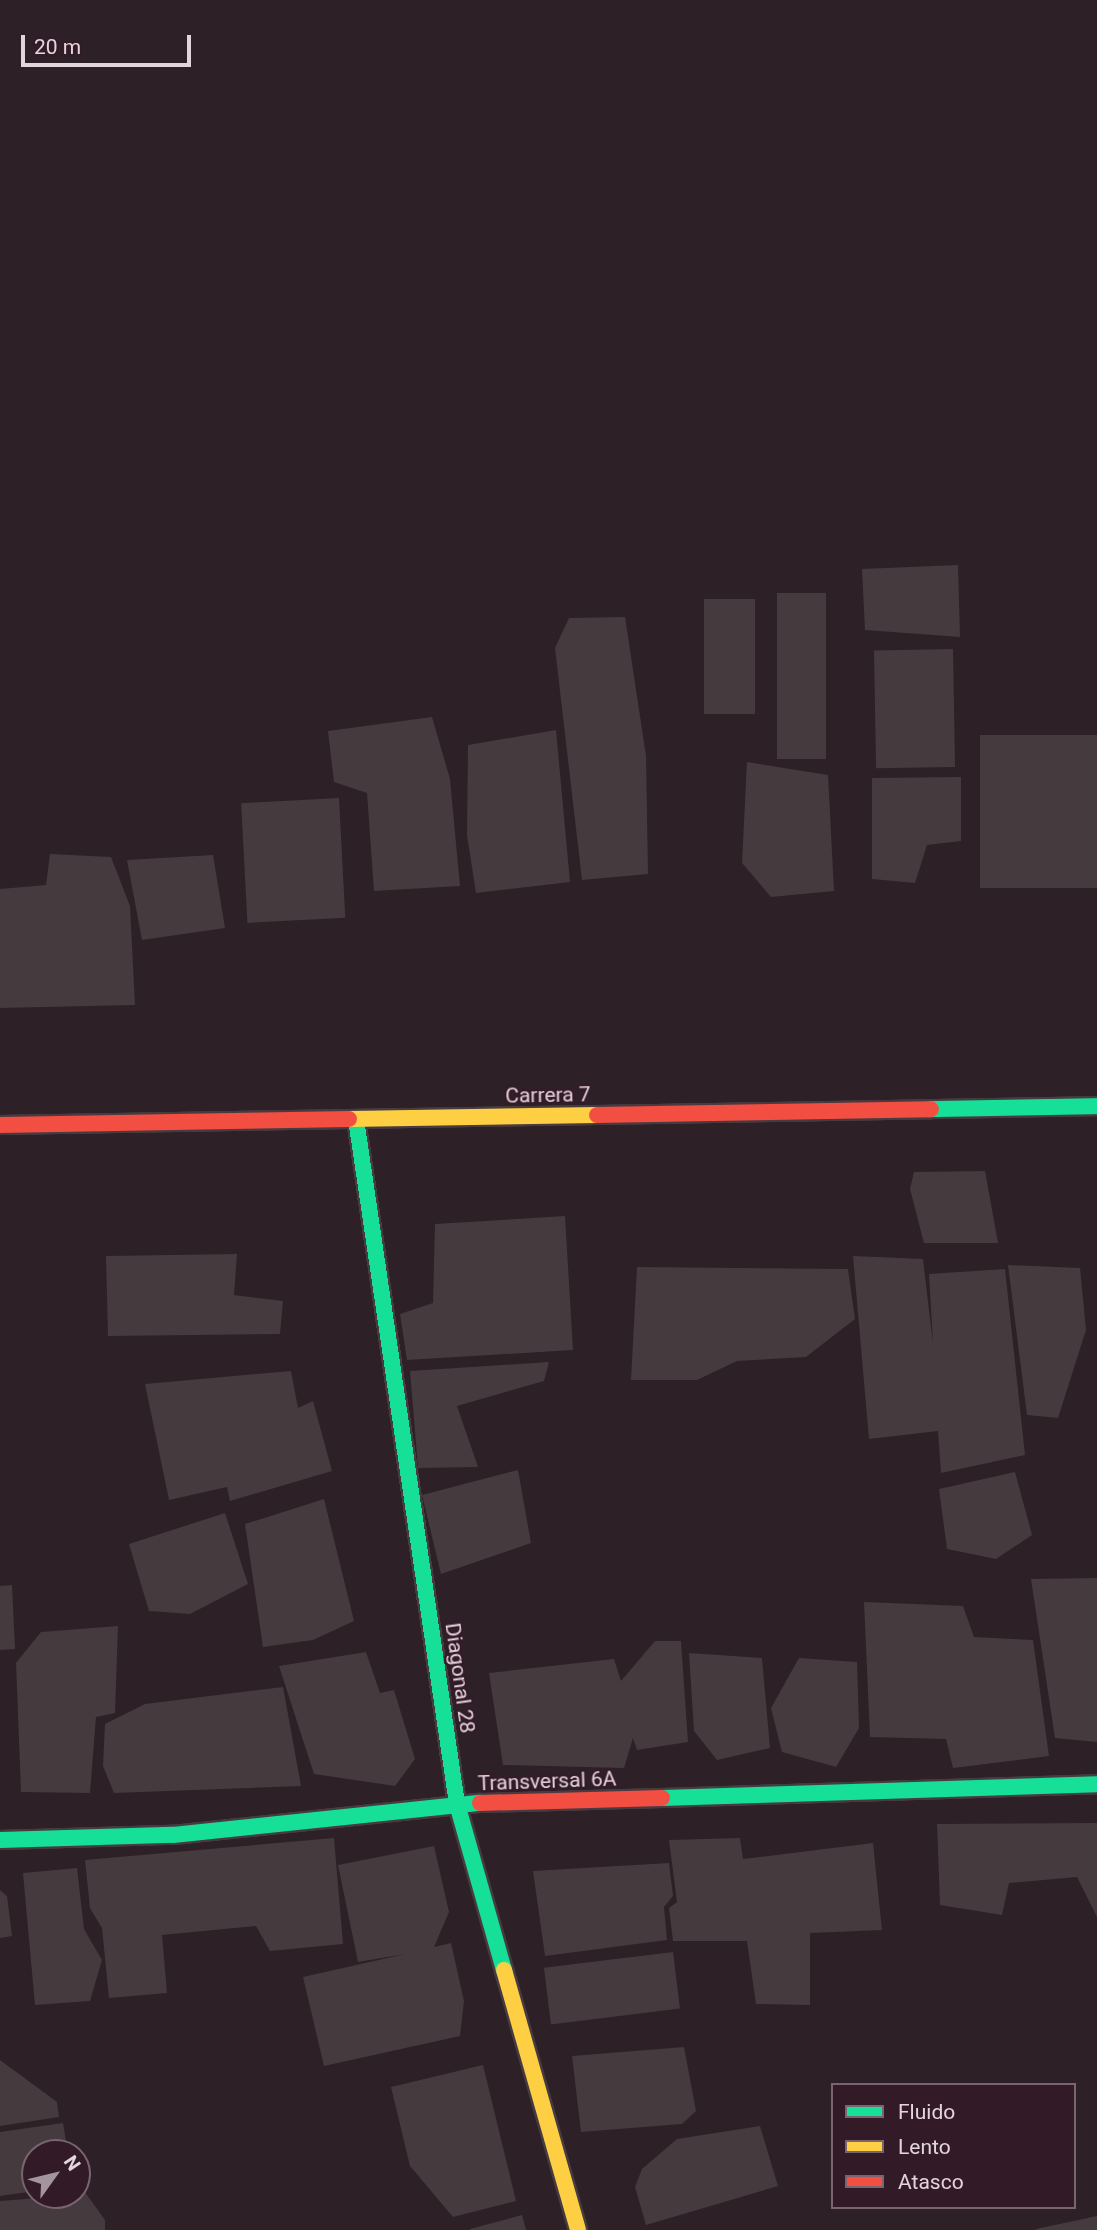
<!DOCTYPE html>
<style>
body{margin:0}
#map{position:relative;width:1097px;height:2230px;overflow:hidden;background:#2d2027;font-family:Roboto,sans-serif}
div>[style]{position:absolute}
.building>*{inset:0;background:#453a3d;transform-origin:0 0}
.roads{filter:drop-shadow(2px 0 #463b41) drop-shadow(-2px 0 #463b41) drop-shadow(0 2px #463b41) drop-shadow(0 -2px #463b41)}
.fast>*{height:16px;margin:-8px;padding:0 8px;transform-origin:8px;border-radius:8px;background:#16e098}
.slow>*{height:16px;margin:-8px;padding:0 8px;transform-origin:8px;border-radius:8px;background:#ffcf43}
.jam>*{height:16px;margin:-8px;padding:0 8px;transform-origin:8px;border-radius:8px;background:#f24e42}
span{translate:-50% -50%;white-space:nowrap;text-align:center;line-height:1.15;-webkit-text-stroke:5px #321b27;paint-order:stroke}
.street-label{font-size:21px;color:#e4d4db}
.legend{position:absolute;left:831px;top:2083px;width:245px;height:126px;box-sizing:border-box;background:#321b27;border:2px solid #79656f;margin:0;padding:9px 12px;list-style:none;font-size:21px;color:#e4d4db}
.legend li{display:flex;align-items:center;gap:14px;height:35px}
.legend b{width:35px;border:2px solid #79656f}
.north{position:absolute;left:21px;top:2139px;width:70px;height:70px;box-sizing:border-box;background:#321b27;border:2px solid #79656f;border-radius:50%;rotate:56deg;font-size:19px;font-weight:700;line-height:28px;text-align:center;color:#e4d4db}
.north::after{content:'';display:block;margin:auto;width:24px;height:32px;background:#a4959c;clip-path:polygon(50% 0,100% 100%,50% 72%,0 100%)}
.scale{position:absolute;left:21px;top:35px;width:170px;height:32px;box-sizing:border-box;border:4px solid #e4d4db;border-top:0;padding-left:9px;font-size:21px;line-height:24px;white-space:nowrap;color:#e4d4db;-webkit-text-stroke:5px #321b27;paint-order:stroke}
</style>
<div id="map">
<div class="building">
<i style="clip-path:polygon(958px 565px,960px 637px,865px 630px,862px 569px)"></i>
<i style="left:777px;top:593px;width:49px;height:166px"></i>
<i style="left:704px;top:599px;width:51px;height:115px"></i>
<i style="clip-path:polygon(625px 617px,646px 756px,648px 874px,582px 880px,555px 648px,569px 618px)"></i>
<i style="left:953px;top:649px;width:118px;height:79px;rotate:89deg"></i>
<i style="clip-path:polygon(432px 717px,450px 779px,460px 886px,374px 891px,367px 793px,334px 782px,328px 731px)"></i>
<i style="clip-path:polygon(556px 730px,570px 882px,476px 893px,467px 835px,468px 745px)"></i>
<i style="left:1097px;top:735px;width:153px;height:117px;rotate:90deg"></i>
<i style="clip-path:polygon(747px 762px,828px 775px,834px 891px,771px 897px,742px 863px)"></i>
<i style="clip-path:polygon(961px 777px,961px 841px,927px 845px,915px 883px,872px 879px,872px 778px)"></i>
<i style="left:339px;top:798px;width:120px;height:98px;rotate:87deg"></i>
<i style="clip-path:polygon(50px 854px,111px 857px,130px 906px,135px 1005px,0 1008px,0 889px,46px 885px)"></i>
<i style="clip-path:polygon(213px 855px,225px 928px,142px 940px,127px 860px)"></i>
<i style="clip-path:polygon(985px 1171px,998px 1243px,924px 1243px,910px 1189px,914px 1172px)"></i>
<i style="clip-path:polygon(565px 1216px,573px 1350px,407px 1360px,400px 1314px,433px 1303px,435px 1224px)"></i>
<i style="clip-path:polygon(237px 1254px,234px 1295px,283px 1301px,280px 1334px,108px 1336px,106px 1256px)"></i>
<i style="clip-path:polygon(853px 1256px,923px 1259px,933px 1344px,929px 1274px,1005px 1269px,1025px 1455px,941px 1473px,938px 1431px,869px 1439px)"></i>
<i style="clip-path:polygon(1008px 1265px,1080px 1268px,1086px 1330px,1058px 1418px,1027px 1415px)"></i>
<i style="clip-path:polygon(637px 1267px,848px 1269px,855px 1319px,806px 1357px,737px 1361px,697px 1380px,631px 1380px)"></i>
<i style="clip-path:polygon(549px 1362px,544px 1381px,457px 1406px,478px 1467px,418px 1468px,410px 1371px)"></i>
<i style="clip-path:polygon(291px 1371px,298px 1408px,313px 1401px,332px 1471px,230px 1501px,227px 1487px,169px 1500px,145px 1384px)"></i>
<i style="clip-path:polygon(518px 1470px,531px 1543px,441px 1574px,422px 1495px)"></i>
<i style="clip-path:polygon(1015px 1472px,1032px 1535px,996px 1559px,947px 1549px,939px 1489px)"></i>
<i style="clip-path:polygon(324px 1499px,354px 1621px,313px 1640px,263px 1647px,245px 1524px)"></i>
<i style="clip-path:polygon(225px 1513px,248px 1584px,190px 1614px,149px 1611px,129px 1544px)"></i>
<i style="clip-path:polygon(1097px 1578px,1097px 1742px,1055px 1738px,1031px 1579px)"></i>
<i style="clip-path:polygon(12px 1585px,15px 1649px,0 1650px,0 1586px)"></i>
<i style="clip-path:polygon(864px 1602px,963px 1606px,974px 1637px,1033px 1640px,1049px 1756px,953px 1768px,946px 1739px,870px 1737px)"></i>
<i style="clip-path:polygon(118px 1626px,115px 1713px,96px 1717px,90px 1793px,21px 1792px,16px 1663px,41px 1632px)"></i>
<i style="clip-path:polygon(655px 1641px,681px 1641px,688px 1742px,637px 1750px,633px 1738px,624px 1768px,503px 1765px,489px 1673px,614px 1659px,621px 1681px)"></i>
<i style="clip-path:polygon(366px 1652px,380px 1693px,394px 1690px,415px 1759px,395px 1786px,314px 1774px,279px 1666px)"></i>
<i style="clip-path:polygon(689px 1653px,762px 1658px,770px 1748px,717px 1760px,694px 1731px)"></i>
<i style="clip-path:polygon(799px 1658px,857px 1662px,859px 1728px,836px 1767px,782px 1752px,771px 1708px)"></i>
<i style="clip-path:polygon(283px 1687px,301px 1786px,114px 1793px,103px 1766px,105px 1724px,145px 1704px)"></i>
<i style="clip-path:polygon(1097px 1823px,1097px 1917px,1077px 1877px,1009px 1883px,1002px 1915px,940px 1905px,937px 1824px)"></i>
<i style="clip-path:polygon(334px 1838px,343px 1944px,270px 1951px,256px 1926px,162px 1935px,167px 1993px,109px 1998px,102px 1928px,90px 1908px,85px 1860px)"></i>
<i style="clip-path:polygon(740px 1838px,743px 1859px,873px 1843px,882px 1930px,810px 1933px,810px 2005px,756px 2004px,747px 1941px,673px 1941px,669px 1908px,677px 1902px,669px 1840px)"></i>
<i style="clip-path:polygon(434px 1846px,449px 1912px,434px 1947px,451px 1943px,464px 2001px,460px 2036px,324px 2066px,303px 1977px,405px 1954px,358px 1962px,338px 1865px)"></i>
<i style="clip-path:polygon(669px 1863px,673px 1896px,664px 1907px,667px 1940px,545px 1956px,533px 1871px)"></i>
<i style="clip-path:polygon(77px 1868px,84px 1929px,102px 1960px,90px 2001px,35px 2005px,23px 1873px)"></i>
<i style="clip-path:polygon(0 1890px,7px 1896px,12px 1936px,0 1938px)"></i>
<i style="left:673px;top:1952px;width:57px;height:130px;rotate:83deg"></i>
<i style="clip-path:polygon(684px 2047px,696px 2111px,682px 2124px,581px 2132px,572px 2056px)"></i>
<i style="clip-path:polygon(0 2060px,57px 2102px,59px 2117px,0 2126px)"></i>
<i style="clip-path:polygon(483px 2065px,516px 2201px,453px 2217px,410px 2166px,391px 2087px)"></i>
<i style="clip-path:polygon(63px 2123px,68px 2153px,35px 2153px,35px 2191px,0 2196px,0 2132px)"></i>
<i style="clip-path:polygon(760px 2126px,778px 2186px,646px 2225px,635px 2187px,642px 2169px,677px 2139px)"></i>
<i style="clip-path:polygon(82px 2188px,105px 2220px,105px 2230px,0 2230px,0 2201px,77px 2195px,77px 2189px)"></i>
<i style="clip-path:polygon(522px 2215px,526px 2230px,470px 2230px,470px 2229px)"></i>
<i style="clip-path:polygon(1097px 2216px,1097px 2230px,1036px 2230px,1036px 2229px)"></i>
</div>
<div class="roads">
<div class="fast">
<i style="left:931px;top:1109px;width:166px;rotate:-1deg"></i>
<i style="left:356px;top:1119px;width:692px;rotate:81.61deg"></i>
<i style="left:457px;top:1804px;width:173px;rotate:74.2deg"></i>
<i style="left:662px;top:1798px;width:435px;rotate:-1.8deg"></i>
<i style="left:0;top:1840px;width:173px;rotate:-1.7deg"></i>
<i style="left:173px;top:1835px;width:309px;rotate:-6deg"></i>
</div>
<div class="slow">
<i style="left:349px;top:1119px;width:248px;rotate:-0.9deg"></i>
<i style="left:504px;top:1970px;width:270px;rotate:74.1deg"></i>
</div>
<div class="jam">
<i style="left:597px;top:1115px;width:334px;rotate:-1deg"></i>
<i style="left:0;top:1125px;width:349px;rotate:-1deg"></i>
<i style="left:480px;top:1803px;width:182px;rotate:-1.6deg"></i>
</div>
</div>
<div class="street-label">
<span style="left:548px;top:1095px;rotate:-1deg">Carrera 7</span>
<span style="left:460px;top:1678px;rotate:82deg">Diagonal 28</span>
<span style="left:547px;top:1781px;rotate:-2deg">Transversal 6A</span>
</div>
<ul class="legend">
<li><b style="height:9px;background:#16e098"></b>Fluido</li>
<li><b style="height:9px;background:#ffcf43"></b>Lento</li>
<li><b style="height:9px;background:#f24e42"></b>Atasco</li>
</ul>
<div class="north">N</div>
<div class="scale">20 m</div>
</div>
